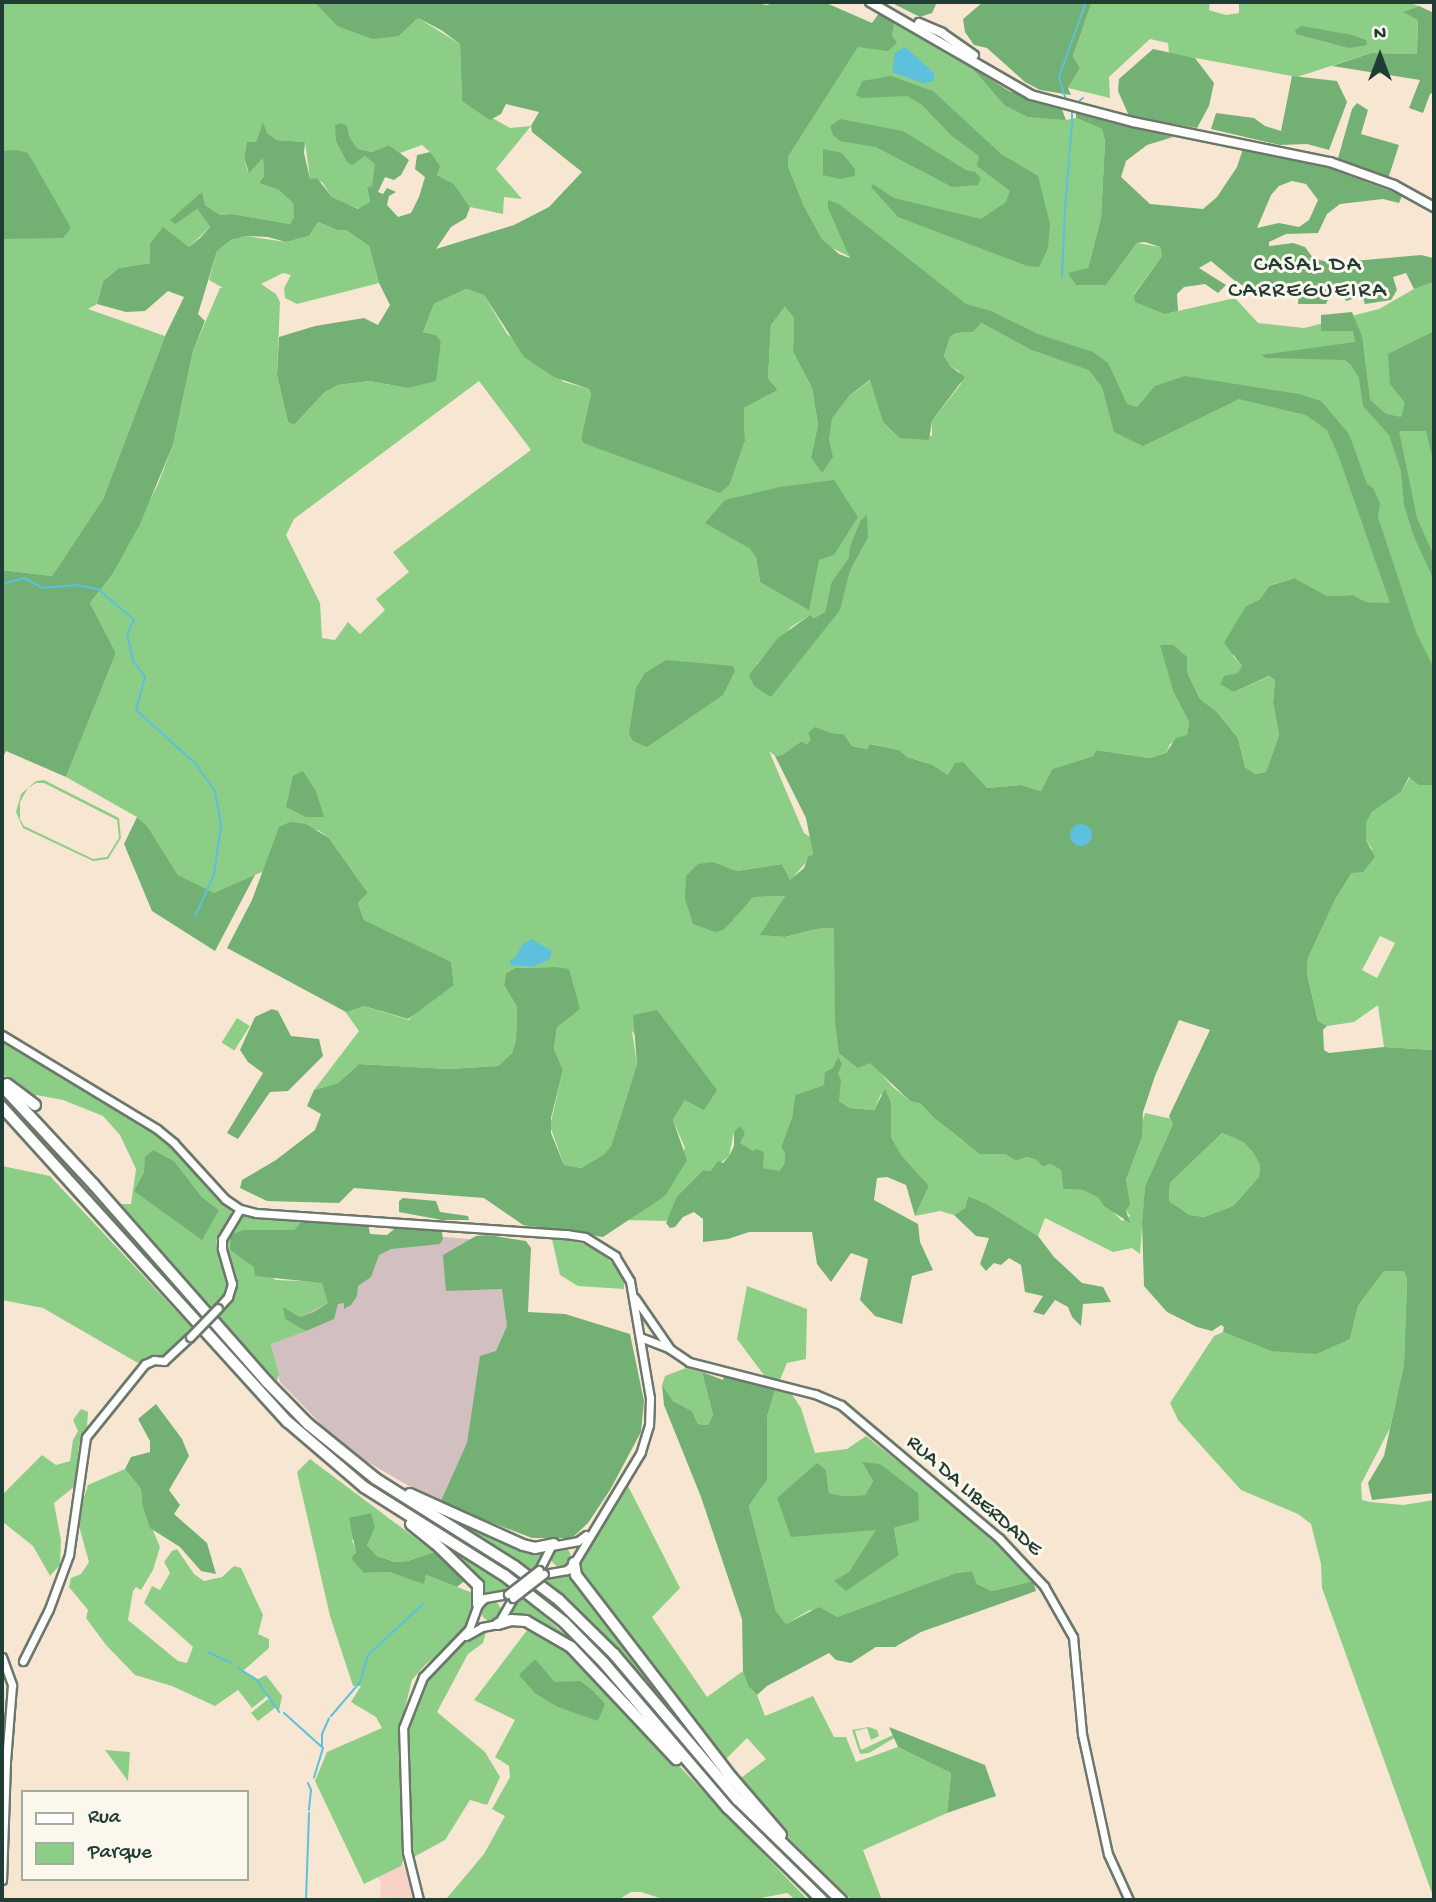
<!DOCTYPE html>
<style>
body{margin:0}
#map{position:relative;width:1436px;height:1902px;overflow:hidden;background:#f7e7d2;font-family:"Gochi Hand",sans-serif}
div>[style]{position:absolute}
.built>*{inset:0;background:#f7d1c6}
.industrial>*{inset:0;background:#d2bfbf}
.green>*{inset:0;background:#8dce86;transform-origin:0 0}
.round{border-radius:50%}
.forest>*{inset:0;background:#72b173}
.water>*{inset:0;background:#5dc0dc}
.stream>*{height:2px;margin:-1px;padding:0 1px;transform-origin:1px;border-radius:1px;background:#5dc0dc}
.roads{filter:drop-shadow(2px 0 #6b786b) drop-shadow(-2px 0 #6b786b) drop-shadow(0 2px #6b786b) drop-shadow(0 -2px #6b786b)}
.secondary>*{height:7px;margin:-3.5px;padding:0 3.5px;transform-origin:3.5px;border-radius:3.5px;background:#fff}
.primary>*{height:8px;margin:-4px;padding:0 4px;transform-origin:4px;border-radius:4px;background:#fff}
.highway>*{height:10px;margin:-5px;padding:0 5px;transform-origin:5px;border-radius:5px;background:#fff}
.bridges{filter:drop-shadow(2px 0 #6b786b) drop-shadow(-2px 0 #6b786b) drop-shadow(0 2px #6b786b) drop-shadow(0 -2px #6b786b)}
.secondary-bridge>*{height:7px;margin:-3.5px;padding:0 3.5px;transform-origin:3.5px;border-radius:3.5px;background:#fff}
span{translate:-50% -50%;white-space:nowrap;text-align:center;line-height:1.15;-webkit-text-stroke:6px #fbf7ec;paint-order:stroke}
.street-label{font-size:21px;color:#1f3d34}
.neighbourhood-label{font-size:23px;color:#1f3d34;letter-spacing:2px}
.frame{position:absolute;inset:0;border:4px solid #1f3d34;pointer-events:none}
.legend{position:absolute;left:21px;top:1790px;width:228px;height:91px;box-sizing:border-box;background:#fbf7ec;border:2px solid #a3ada2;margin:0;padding:9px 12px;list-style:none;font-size:21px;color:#1f3d34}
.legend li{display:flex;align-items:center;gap:14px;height:35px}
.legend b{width:35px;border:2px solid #a3ada2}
.north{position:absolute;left:1345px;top:21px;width:70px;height:70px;-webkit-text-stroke:5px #fbf7ec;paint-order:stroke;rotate:0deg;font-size:19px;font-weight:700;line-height:28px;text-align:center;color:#1f3d34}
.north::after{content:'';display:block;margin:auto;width:24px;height:32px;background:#1f3d34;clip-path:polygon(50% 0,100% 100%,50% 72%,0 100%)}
</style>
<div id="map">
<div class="built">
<i style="clip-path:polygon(403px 1864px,416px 1900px,380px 1900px,381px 1883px,378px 1877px)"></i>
</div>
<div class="industrial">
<i style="clip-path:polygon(424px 1235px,478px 1240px,519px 1277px,513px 1384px,454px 1505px,421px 1493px,345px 1449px,280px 1382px,271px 1344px,345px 1261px)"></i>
</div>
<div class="green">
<i style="clip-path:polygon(2px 2px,314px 2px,337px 26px,399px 36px,418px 18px,460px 44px,462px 101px,510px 128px,531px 126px,496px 169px,522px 199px,504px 197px,503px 214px,470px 207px,454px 184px,437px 175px,430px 152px,422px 145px,400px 153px,389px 145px,372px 152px,358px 149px,350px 138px,347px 126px,342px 152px,356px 160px,366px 156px,375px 163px,376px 172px,372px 187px,367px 189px,370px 202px,359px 209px,344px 203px,332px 197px,322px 182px,310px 179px,305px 142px,277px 140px,267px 133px,263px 123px,256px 142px,247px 142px,244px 159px,248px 172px,263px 157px,264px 176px,259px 183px,280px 190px,293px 203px,295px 217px,290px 224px,232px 214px,220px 215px,205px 205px,201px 193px,197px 209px,210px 227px,189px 247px,163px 228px,150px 263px,119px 268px,103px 281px,97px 304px,88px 309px,165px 336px,103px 499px,52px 576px,2px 570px)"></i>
<i style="clip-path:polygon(1092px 2px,1210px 2px,1209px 10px,1226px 15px,1239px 13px,1239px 2px,1407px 2px,1419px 6px,1404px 12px,1418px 19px,1417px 54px,1371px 53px,1297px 77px,1169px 53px,1168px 43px,1150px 39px,1109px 77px,1110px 98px,1068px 88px,1080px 68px,1073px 56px)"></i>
<i style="clip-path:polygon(evenodd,880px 12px,971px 67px,1004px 105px,1066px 120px,1076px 118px,1102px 129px,1105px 141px,1101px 218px,1088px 268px,1106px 285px,1137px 243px,1160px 247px,1162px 256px,1134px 294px,1165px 314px,1235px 298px,1258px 323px,1304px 328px,1379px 309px,1414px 289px,1434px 282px,1434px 331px,1388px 355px,1434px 431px,1434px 700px,1390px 604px,1366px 602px,1353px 595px,1327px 596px,1293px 578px,1269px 586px,1260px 599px,1246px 606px,1233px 656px,1242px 666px,1234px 692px,1270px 676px,1275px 680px,1273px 702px,1279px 735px,1266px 772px,1255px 774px,1245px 767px,1238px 738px,1216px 711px,1200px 699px,1187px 672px,1187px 657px,1174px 693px,1189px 722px,1187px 736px,1170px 744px,1166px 753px,1150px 758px,1096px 750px,1093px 756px,1052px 769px,1041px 791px,1021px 785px,987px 788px,975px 777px,948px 775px,933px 765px,907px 757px,899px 750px,871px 744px,867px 749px,852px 746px,844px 734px,831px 733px,806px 744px,801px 743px,782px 755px,775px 756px,769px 751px,804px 833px,810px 837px,813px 854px,790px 881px,782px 864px,737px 871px,712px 862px,733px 920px,752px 897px,785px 896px,761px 935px,785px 937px,816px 929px,835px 928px,835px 1022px,893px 1087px,910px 1101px,921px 1104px,934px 1118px,963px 1141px,1005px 1154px,1016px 1161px,1027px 1157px,1036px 1160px,1043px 1167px,1050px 1164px,1061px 1170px,1063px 1189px,1082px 1190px,1099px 1197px,1122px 1221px,1130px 1216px,1126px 1210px,1126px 1180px,1142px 1137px,1141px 1126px,1145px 1113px,1172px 1119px,1173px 1124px,1145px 1186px,1140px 1254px,1132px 1248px,1113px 1252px,1045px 1218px,1038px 1236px,987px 1204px,968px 1196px,965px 1208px,954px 1215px,940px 1211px,915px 1216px,929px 1186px,901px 1156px,891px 1137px,891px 1103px,881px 1094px,874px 1110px,850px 1108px,839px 1101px,833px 1068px,824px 1085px,795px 1095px,792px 1117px,781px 1147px,785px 1154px,784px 1166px,779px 1172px,763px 1168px,753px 1151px,739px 1143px,734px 1132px,729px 1156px,711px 1171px,703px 1170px,677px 1196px,671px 1215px,666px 1221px,626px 1220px,665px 1196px,685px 1148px,673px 1120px,685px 1100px,632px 1031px,637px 1064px,611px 1146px,603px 1155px,581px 1168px,564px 1165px,550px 1126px,563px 1070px,554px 1049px,557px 1027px,555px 967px,515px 968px,506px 973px,504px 985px,517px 1007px,516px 1038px,512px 1053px,498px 1066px,449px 1069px,359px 1064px,338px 1083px,314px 1090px,359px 1031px,344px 1010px,364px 1006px,409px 1020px,415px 1012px,454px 985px,451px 963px,364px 920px,358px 903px,368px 893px,329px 838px,318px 830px,280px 827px,264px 871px,214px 894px,178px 875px,148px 827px,137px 817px,66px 777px,116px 653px,90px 603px,112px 575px,158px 484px,173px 445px,193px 351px,220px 288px,223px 288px,209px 280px,217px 251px,231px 240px,246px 236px,286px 242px,309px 236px,318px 222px,337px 230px,346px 230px,369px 246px,379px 283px,297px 304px,285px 298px,284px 288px,291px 275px,283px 273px,261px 284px,276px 294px,280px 302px,277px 375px,288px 422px,294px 425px,325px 392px,338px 385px,370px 381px,407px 388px,439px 352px,441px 341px,436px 335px,423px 332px,434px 304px,466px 289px,484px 295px,507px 334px,564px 382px,589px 389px,591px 394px,581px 438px,583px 443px,730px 484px,745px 441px,744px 408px,778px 390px,768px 378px,771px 325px,785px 307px,794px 318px,793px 352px,812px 388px,818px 425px,811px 457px,828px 437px,831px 418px,850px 395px,871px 380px,883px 422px,899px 438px,932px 436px,932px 421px,961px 384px,959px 371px,950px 366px,944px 356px,950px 337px,956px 333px,973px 332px,982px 323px,832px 248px,822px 239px,804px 206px,788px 166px,788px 157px,880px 12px,479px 381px,531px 450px,393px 552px,409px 572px,376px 599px,385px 610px,360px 634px,348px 622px,335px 640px,322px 638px,320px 603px,286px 535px,294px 519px,479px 381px,880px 12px,860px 521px,868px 538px,850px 571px,839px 610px,771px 696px,755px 686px,757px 664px,791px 627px,810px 615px,814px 618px,825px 612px,831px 583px,850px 558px,850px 546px,860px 521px,880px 12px,749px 548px,819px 560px,760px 582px,756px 556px,749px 548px)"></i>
<i style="clip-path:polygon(evenodd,1410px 777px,1426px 785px,1434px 785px,1434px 1050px,1384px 1047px,1378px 1005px,1354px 1022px,1327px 1026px,1318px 1021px,1307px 974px,1308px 958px,1335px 900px,1353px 872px,1363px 871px,1372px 849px,1366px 840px,1366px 823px,1372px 812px,1401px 792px,1410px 777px,1380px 936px,1395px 943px,1377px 978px,1362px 970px,1380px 936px)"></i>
<i style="clip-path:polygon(evenodd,44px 780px,119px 818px,121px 838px,108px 859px,93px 861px,23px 828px,16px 812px,21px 794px,36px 781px,44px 780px,36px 783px,44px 783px,117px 820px,119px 838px,107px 857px,93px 859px,24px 826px,20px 819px,20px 802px,28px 788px,36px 783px)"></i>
<i style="left:237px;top:1018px;width:15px;height:29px;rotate:32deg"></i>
<i style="clip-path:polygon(evenodd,2px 1039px,122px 1110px,174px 1150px,230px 1207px,232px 1214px,216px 1240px,229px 1287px,210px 1311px,125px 1211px,121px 1204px,131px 1204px,136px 1169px,120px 1135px,103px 1116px,63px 1100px,36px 1095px,35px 1100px,2px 1074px,2px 1039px,175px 1162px,202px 1197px,219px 1210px,134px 1191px,144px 1172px,175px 1162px)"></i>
<i style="clip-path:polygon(2px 1095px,31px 1126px,133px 1241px,131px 1244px,2px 1102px)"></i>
<i style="clip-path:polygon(1222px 1133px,1243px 1142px,1252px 1151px,1260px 1165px,1259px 1177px,1233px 1206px,1204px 1217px,1190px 1215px,1169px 1201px,1170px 1183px)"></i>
<i style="clip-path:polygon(2px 1166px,50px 1176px,193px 1329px,164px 1356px,138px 1363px,43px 1308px,2px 1300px)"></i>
<i style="clip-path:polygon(243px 1215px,302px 1221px,294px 1230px,243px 1230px,230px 1250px,276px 1280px,322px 1282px,328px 1303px,300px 1317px,284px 1308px,285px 1319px,306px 1331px,271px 1344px,279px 1375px,277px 1381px,216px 1317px,230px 1301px,236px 1288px,226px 1239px)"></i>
<i style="clip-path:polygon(558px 1238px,584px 1244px,601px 1252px,617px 1268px,624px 1282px,624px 1289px,578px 1286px,560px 1275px,552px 1239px)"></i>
<i style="clip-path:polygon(1404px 1270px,1407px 1279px,1404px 1364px,1394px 1410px,1390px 1428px,1361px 1484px,1362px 1500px,1371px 1502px,1403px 1505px,1434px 1500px,1434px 1899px,1322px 1588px,1321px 1564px,1311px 1524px,1298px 1514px,1241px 1490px,1178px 1420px,1170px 1403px,1214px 1336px,1223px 1332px,1271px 1351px,1350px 1339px,1358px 1306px,1384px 1271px)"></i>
<i style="clip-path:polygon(747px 1286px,807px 1309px,806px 1359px,787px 1363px,779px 1382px,766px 1378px,737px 1339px)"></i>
<i style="clip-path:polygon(209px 1325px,293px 1416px,332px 1453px,408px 1507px,524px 1578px,520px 1581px,369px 1486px,311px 1440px,205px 1328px)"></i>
<i style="clip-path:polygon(686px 1368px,702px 1372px,713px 1415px,708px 1425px,698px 1424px,692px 1411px,673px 1401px,662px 1385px,665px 1376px)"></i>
<i style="clip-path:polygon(evenodd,775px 1390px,791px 1393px,801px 1408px,815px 1453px,847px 1449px,866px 1436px,953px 1505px,1032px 1576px,1033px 1581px,992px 1591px,977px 1584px,972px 1571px,956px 1573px,837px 1617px,810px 1610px,786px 1624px,776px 1611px,749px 1506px,767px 1480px,767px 1417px,775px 1390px,863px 1463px,919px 1521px,894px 1528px,899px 1555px,849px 1572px,877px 1530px,777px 1498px,826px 1470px,829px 1493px,843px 1496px,865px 1495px,873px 1481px,863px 1463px)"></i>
<i style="clip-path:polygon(81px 1409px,88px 1412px,87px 1428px,79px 1445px,75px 1486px,54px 1503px,61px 1540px,60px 1565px,50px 1576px,33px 1546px,3px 1522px,2px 1495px,42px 1455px,56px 1465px,70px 1461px,73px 1440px,78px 1431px,73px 1420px)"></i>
<i style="clip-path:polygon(310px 1459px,434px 1552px,408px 1561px,395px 1562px,377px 1556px,367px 1545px,369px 1534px,352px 1540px,364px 1573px,389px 1572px,424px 1583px,426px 1575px,470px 1592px,475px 1589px,471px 1616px,459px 1637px,425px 1665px,412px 1680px,398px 1736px,403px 1861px,401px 1866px,364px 1884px,315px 1781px,327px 1752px,382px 1728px,376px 1717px,351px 1702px,361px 1686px,353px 1686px,330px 1616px,297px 1472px)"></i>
<i style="clip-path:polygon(125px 1469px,141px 1489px,142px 1504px,160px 1547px,153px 1570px,141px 1590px,136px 1587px,133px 1591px,128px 1620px,178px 1661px,187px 1663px,193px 1647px,144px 1603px,152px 1586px,160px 1590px,170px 1573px,164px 1562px,172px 1551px,177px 1549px,194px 1574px,204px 1581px,222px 1577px,234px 1566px,241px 1568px,263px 1615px,258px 1634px,269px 1639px,269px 1648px,243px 1671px,256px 1680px,266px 1675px,282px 1696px,279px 1711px,276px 1707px,258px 1721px,251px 1713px,268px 1699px,273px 1703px,267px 1696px,252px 1708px,238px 1690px,215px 1706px,172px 1686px,135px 1675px,106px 1645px,86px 1618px,88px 1610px,69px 1587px,71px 1578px,81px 1574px,89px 1562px,77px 1519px,88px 1485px)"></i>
<i style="clip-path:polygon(626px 1482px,680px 1588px,652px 1617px,707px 1697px,743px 1671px,748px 1686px,757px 1695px,765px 1716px,813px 1696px,834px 1737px,846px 1737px,856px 1762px,898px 1747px,951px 1773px,947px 1813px,863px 1850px,882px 1900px,852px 1900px,775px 1825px,737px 1781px,766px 1759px,747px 1738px,726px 1759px,579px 1572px,583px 1554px)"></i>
<i style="clip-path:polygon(439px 1512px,528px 1550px,542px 1550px,540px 1563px,531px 1572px)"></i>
<i style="clip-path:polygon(443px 1544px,510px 1588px,498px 1595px,484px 1595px,482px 1586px)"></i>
<i class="round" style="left:551px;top:1547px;width:20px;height:20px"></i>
<i style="clip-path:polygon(572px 1574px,722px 1772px,722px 1775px,601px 1633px,543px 1581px,548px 1577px)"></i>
<i style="clip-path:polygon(534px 1588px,581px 1627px,730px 1799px,831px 1900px,794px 1870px,736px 1813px,530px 1591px)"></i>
<i style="clip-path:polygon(522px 1597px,576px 1644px,628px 1703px,578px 1651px,509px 1618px,512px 1605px)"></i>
<i class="round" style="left:481px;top:1601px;width:20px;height:20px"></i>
<i style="clip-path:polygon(evenodd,528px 1629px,562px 1646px,585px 1668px,808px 1900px,796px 1900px,787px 1893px,751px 1900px,666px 1900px,641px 1892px,631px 1892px,618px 1900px,450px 1900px,447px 1898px,484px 1854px,505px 1816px,492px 1809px,510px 1777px,509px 1766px,495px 1757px,515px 1720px,474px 1700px,528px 1629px,535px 1660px,555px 1682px,600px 1713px,598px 1720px,559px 1707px,549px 1700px,535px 1660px)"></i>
<i style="clip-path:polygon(482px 1632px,486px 1632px,483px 1643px,468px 1654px,437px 1712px,485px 1752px,500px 1777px,487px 1805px,470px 1800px,445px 1840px,412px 1858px,405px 1741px,410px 1720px,427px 1677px,464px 1643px)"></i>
<i style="clip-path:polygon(869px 1727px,877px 1730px,879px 1736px,871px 1740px,867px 1728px,855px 1731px,861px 1750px,893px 1735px,896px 1737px,869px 1753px,860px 1754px,852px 1730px)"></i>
<i style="clip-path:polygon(105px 1750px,130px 1752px,128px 1781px)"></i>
</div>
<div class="forest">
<i style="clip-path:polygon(evenodd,314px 2px,754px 2px,766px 5px,780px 2px,824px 2px,872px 23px,880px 12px,895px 19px,892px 35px,897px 43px,888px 51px,858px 47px,788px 157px,788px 166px,804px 206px,822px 239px,839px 254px,850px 258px,828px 208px,828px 200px,839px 204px,966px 304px,991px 311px,1038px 334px,1093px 352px,1108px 363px,1127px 404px,1137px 407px,1155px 386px,1185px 376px,1299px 394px,1321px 401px,1349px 434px,1367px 484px,1373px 488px,1380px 503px,1378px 517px,1416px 632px,1434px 668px,1434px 785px,1419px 785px,1409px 777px,1401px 792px,1372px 812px,1366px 823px,1366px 840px,1375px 857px,1363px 872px,1352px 873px,1335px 900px,1308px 958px,1307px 974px,1318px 1021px,1327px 1026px,1323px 1030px,1324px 1050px,1329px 1053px,1384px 1047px,1434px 1050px,1434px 1493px,1372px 1500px,1368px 1483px,1384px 1456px,1404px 1364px,1407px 1279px,1404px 1271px,1384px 1271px,1358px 1306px,1350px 1339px,1316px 1354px,1271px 1351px,1223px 1332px,1224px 1327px,1221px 1325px,1212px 1331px,1197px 1327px,1167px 1312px,1144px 1286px,1142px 1223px,1145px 1186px,1173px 1124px,1169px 1116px,1210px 1030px,1179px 1020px,1155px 1076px,1143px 1112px,1142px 1137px,1126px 1180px,1130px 1205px,1126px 1210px,1130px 1223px,1104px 1206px,1098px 1197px,1082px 1190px,1063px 1189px,1061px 1170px,1050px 1164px,1043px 1167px,1036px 1160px,1027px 1157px,1016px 1161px,1005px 1154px,980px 1154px,934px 1118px,921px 1104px,910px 1101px,870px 1063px,858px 1068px,839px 1053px,835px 1022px,834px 928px,816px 929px,785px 937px,760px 935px,785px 896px,753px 897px,733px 920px,723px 930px,715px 932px,693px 924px,685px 899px,686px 876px,698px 864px,713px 862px,737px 871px,782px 864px,790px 880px,804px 868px,808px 857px,813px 854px,806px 818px,775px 756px,782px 755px,801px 742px,807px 744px,811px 740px,808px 733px,815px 727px,831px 733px,844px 734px,852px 746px,867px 749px,870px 744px,899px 750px,907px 757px,933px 765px,948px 775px,955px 763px,963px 762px,987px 788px,1021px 785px,1041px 791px,1052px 769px,1093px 756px,1096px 750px,1150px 758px,1166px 753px,1176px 738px,1187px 735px,1189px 722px,1174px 693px,1160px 645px,1173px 645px,1187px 657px,1187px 672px,1200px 699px,1216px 711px,1238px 738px,1245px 767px,1255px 774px,1266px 772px,1279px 735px,1273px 702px,1275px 680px,1269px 676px,1234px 692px,1220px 684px,1224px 676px,1238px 673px,1242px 666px,1224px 643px,1246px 606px,1260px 599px,1269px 586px,1294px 578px,1327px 596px,1353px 595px,1366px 602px,1390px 603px,1339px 457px,1327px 430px,1306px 415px,1239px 399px,1143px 446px,1114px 432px,1102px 387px,1089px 370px,1032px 350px,982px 323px,973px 332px,956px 333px,950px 337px,944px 356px,950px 366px,965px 377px,932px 421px,929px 440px,899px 438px,883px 422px,870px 380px,850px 395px,832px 418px,829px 439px,833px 457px,822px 473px,811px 457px,818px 425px,812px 388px,793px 352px,794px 318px,785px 307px,771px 325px,768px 378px,778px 390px,744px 408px,745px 441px,730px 484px,720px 493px,583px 443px,581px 438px,591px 394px,589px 389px,554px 377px,524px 357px,484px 295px,466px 289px,434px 304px,423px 332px,436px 335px,441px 341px,436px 381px,407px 388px,370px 381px,338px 385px,325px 392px,294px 425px,288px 422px,277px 375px,279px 337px,315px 326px,364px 318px,378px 325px,390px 305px,379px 283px,369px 246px,346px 230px,337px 230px,318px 222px,309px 236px,286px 242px,268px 237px,246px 236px,231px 240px,217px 251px,198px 314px,205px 321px,193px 351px,173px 445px,140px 524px,112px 575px,90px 603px,116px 653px,66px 777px,6px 751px,2px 759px,2px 570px,52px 576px,103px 499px,165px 336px,184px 297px,168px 291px,145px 311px,126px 312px,97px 304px,103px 281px,119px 268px,150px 263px,150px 244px,163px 227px,189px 247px,200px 238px,210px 227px,197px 209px,175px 224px,170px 220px,202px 192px,205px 205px,220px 215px,232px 214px,290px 224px,294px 217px,293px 203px,279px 190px,259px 183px,264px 176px,263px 158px,249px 173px,244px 158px,247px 142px,256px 142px,263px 122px,267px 133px,277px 140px,305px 142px,304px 153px,310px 179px,317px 178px,332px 197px,358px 209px,370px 202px,367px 188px,372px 186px,375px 164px,365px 156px,352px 165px,347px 162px,336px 141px,335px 125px,341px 123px,347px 126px,350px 138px,358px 149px,372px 152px,389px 145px,400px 153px,409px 160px,401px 175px,394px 180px,385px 177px,378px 192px,383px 194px,387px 188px,396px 192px,389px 196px,387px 205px,398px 217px,411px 213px,419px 197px,425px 177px,415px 169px,417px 155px,430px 152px,440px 166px,437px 175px,454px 184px,470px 207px,466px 218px,451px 227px,436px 249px,514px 225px,549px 207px,582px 172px,532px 132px,531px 126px,539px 112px,506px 104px,501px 114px,490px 120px,462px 101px,460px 44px,441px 30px,418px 18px,399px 36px,373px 39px,337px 26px,314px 2px,1222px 1133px,1243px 1142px,1252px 1151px,1260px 1165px,1259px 1177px,1233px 1206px,1204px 1217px,1190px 1215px,1169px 1201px,1170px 1183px,1222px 1133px)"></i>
<i style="clip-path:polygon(890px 2px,937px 2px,932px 13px,920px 17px)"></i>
<i style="clip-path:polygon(983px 2px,1092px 2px,1073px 56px,1080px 68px,1068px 88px,1071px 95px,1040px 90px,1025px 82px,987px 48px,974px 45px,965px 32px,963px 19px)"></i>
<i style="clip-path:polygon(1419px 6px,1434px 13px,1434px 92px,1430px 94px,1423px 113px,1409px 108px,1420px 80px,1332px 66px,1371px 53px,1417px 54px,1418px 20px,1403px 12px)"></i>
<i style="clip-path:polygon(1302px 26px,1352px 35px,1366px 40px,1367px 45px,1349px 48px,1296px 34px,1295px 30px)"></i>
<i style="clip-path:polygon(1153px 49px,1195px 58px,1214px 83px,1209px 106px,1197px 128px,1129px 116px,1118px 91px,1119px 79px)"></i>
<i style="clip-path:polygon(971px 67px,1009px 91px,1061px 107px,1066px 120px,1028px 117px,1004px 105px)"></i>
<i style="clip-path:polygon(891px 76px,933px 91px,1001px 154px,1038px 176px,1050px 224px,1048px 248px,1039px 267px,1027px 266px,898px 217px,871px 187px,873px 184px,894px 198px,981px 219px,1006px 202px,1010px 191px,977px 166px,979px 156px,953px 137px,921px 104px,907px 96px,861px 98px,856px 95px,862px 81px)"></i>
<i style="clip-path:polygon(1292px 76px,1337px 81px,1347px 102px,1329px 150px,1307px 144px,1280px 145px,1211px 129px,1216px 113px,1254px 118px,1265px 126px,1281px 131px)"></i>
<i style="clip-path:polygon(1357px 103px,1368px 110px,1361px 134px,1399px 145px,1388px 179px,1342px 163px,1338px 158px,1352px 109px)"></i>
<i style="clip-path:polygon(evenodd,1076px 111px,1173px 137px,1147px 145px,1126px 161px,1121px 177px,1150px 204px,1203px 209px,1217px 197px,1237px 167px,1243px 149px,1318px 164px,1396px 193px,1402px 196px,1399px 203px,1383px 199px,1340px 204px,1327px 214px,1318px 233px,1286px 234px,1269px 242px,1269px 246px,1293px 243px,1305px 247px,1313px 258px,1331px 263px,1421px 255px,1433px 258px,1434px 254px,1434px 282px,1414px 289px,1406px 273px,1393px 277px,1397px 290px,1391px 300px,1365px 304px,1362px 296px,1346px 301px,1340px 290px,1332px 291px,1326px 304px,1298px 304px,1299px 288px,1280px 284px,1271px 296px,1263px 297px,1235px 281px,1211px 261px,1199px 268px,1226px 285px,1218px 293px,1205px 284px,1184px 287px,1177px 294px,1178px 311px,1165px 314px,1135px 302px,1134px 295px,1162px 256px,1160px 247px,1145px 242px,1137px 243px,1106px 285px,1076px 285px,1068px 273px,1088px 268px,1101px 218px,1105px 141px,1102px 129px,1076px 118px,1076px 111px,1292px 181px,1306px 184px,1318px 200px,1309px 220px,1299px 227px,1279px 223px,1257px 228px,1271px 195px,1279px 186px,1292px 181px)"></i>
<i style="clip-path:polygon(840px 119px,903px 131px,966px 170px,975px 172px,981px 178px,978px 185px,952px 187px,876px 147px,840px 141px,833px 135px,830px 126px)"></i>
<i style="clip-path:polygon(823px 149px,842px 153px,855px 169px,855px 176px,840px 179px,823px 175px)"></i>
<i style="clip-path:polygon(17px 150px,28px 153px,71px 228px,63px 238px,2px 239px,2px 151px)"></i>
<i style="clip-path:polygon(1352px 312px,1362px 336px,1370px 400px,1386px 414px,1401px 417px,1405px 403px,1390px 384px,1388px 354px,1434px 331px,1434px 464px,1426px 431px,1399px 431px,1417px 518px,1434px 556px,1434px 580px,1414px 537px,1404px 505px,1401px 471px,1389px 435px,1363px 406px,1359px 378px,1351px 365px,1345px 360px,1266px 358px,1261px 355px,1355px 342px,1353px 331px,1321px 331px,1321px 315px)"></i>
<i style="clip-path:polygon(834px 480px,858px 517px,834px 555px,819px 560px,809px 610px,760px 582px,756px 557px,749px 548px,705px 523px,725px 500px,780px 487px)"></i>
<i style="clip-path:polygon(867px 515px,868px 538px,850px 571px,840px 610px,771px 697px,754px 686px,749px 675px,778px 638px,810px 615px,814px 618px,825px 612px,831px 583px,849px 558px,850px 546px,860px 521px)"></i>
<i style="clip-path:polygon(666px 660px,733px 666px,735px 671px,723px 695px,647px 747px,633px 741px,629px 734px,636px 688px,645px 673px)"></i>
<i style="clip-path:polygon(303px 771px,316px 791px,324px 817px,306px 817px,286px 807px,293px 776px)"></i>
<i style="clip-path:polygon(137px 817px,148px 827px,178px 875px,214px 893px,255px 875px,215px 951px,152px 911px,124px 844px)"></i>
<i style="clip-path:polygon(290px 822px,306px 824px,329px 838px,368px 893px,358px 903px,364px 920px,451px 962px,454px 985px,408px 1019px,364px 1006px,346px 1012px,227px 948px,252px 900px,279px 827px)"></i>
<i style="clip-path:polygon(555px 967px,569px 969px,580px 1009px,557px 1027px,554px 1049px,563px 1070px,551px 1118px,551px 1133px,564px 1165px,581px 1168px,603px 1155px,611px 1146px,637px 1064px,633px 1015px,657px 1010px,717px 1090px,704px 1110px,685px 1100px,673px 1120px,687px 1160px,665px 1196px,603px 1237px,523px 1225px,484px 1198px,354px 1188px,339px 1203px,267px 1201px,240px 1188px,242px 1180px,276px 1160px,315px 1130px,321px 1114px,307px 1106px,314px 1090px,338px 1083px,359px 1064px,449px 1069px,498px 1066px,512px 1053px,516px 1039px,517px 1007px,504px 985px,506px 973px,515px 968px)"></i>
<i style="clip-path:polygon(272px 1009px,278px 1011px,291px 1036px,319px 1039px,323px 1056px,288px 1091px,270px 1092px,238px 1139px,227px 1133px,263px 1073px,248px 1062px,240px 1050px,255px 1017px)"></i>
<i style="clip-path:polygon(838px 1057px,842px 1064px,838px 1074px,841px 1080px,839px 1101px,850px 1108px,874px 1110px,885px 1089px,891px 1103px,891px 1137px,901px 1155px,929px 1186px,915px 1216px,906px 1185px,887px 1177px,877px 1178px,874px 1200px,918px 1224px,920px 1242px,933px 1270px,912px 1276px,902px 1324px,875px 1316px,860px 1300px,868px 1259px,851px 1253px,831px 1282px,817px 1264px,812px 1232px,749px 1232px,728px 1239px,703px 1242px,703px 1219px,694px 1212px,683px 1217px,675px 1227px,670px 1228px,666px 1223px,677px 1196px,703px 1170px,711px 1171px,718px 1161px,723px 1163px,729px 1156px,734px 1146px,734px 1132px,740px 1126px,745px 1133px,740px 1143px,753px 1151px,756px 1149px,764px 1152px,763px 1168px,779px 1171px,784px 1165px,785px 1154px,781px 1147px,792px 1117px,795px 1095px,824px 1085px,825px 1072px,833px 1068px)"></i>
<i style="clip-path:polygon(153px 1150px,175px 1162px,202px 1197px,219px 1210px,202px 1240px,134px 1191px,144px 1172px,145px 1157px)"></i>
<i style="clip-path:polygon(968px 1196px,987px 1204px,1038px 1236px,1054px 1257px,1082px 1283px,1103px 1287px,1111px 1302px,1083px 1304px,1081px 1326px,1072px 1317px,1068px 1307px,1055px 1300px,1044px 1315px,1033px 1312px,1043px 1296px,1025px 1292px,1021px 1265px,1009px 1258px,1001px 1265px,994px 1263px,986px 1271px,980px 1264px,989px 1238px,976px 1236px,954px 1215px,965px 1208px)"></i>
<i style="clip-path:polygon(403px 1198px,436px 1201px,440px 1212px,468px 1216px,469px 1220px,442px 1220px,399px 1212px,399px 1201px)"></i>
<i style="clip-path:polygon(302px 1221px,368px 1223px,370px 1234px,387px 1235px,399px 1225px,441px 1227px,443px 1239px,440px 1244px,391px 1249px,379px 1255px,371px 1277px,358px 1286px,357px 1296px,351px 1305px,344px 1309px,344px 1303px,338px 1304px,334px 1319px,306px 1331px,285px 1319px,283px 1307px,300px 1317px,314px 1312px,328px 1303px,322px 1283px,255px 1276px,254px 1267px,230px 1250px,231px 1235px,243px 1230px,294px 1230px)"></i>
<i style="clip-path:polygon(488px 1235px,526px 1241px,531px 1248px,528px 1312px,565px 1314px,630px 1334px,644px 1401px,641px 1432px,610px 1490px,588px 1523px,572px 1538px,532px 1538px,440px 1503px,467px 1443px,480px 1356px,496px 1351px,507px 1326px,502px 1289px,446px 1291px,443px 1255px,476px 1236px)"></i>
<i style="clip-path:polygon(702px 1372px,723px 1380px,724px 1375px,775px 1390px,767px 1417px,767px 1480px,749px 1506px,776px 1611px,786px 1624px,819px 1607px,837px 1617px,956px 1573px,972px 1571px,977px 1584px,992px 1591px,1033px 1581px,1036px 1591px,921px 1632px,895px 1647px,876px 1647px,851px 1663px,836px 1660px,829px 1653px,767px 1686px,757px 1695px,748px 1686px,743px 1671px,742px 1619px,701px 1497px,664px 1405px,662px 1385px,673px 1401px,692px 1411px,698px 1424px,708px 1425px,713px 1415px)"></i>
<i style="clip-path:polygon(156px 1404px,182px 1439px,189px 1456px,169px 1490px,180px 1505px,174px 1514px,207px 1543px,216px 1574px,201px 1571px,180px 1547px,150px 1528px,142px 1504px,141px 1489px,125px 1469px,131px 1457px,150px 1452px,150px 1441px,138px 1419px)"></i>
<i style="clip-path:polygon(862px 1462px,880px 1464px,918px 1493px,919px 1521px,894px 1528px,899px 1555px,846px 1591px,834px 1581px,849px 1572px,876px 1530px,791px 1537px,777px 1498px,817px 1463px,826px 1470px,829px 1493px,843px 1496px,865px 1495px,873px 1481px)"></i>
<i style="clip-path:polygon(371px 1513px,375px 1527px,367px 1545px,377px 1556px,395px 1562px,408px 1561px,434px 1552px,467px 1579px,457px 1587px,426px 1575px,424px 1584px,389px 1572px,364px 1573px,351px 1558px,356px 1553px,349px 1518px)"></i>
<i style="clip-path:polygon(535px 1659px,555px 1682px,580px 1681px,592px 1690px,605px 1704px,598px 1721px,558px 1707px,536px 1694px,519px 1675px)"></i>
<i style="clip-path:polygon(889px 1727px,985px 1765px,996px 1796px,947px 1813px,951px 1773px,898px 1747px)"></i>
</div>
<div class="water">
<i style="clip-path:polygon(905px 47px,934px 73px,934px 81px,923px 83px,892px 72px,895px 53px)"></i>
<i class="round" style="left:1070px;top:824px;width:22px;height:22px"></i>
<i style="clip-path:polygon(531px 939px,552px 951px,549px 960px,531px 967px,511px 965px,510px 960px,515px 958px,522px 945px)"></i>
</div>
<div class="stream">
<i style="left:1066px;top:100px;width:24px;rotate:-107deg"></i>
<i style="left:1059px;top:77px;width:80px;rotate:-70.2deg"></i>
<i style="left:1077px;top:103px;width:8px;rotate:-40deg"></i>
<i style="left:1072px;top:111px;width:9px;rotate:90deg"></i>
<i style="left:1069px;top:158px;width:36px;rotate:-85deg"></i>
<i style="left:1067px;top:183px;width:22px;rotate:-85deg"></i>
<i style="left:1065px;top:209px;width:24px;rotate:-85deg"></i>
<i style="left:1062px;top:277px;width:66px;rotate:-87.4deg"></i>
<i style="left:2px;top:584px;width:23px;rotate:-15deg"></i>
<i style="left:24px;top:578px;width:21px;rotate:28deg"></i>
<i style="left:43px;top:588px;width:34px;rotate:-5deg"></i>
<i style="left:77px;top:585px;width:21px;rotate:11deg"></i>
<i style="left:98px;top:589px;width:48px;rotate:40.7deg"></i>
<i style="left:134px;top:620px;width:16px;rotate:117deg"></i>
<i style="left:127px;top:634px;width:28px;rotate:77deg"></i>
<i style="left:133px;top:661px;width:20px;rotate:53deg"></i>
<i style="left:145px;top:677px;width:34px;rotate:105deg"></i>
<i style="left:136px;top:710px;width:81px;rotate:42deg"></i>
<i style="left:196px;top:764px;width:33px;rotate:55deg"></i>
<i style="left:215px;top:791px;width:36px;rotate:80deg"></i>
<i style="left:221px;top:826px;width:49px;rotate:98.3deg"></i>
<i style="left:214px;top:874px;width:45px;rotate:113.7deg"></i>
<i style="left:208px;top:1652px;width:25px;rotate:26deg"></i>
<i style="left:238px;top:1668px;width:22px;rotate:32deg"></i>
<i style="left:257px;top:1680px;width:12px;rotate:59deg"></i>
<i style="left:264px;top:1691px;width:26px;rotate:54deg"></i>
<i style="left:284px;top:1713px;width:52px;rotate:41.9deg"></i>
<i style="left:323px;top:1748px;width:31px;rotate:107deg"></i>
<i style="left:331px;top:1716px;width:45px;rotate:-49.5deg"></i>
<i style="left:360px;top:1682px;width:28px;rotate:-73deg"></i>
<i style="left:368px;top:1655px;width:75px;rotate:-42.8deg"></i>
<i style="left:322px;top:1747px;width:13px;rotate:-90deg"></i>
<i style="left:322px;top:1734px;width:17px;rotate:-66deg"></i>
<i style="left:308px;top:1783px;width:8px;rotate:67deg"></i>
<i style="left:311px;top:1790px;width:20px;rotate:96deg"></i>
<i style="left:306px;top:1900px;width:87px;rotate:-88deg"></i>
</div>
<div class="roads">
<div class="secondary">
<i style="left:2px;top:1035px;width:181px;rotate:31.2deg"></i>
<i style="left:157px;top:1129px;width:22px;rotate:39deg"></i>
<i style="left:174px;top:1143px;width:76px;rotate:47.7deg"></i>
<i style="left:225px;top:1199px;width:18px;rotate:34deg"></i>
<i style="left:240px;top:1209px;width:16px;rotate:14deg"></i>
<i style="left:256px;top:1213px;width:311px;rotate:3.9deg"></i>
<i style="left:566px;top:1234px;width:19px;rotate:9deg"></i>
<i style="left:585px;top:1237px;width:36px;rotate:32deg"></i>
<i style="left:615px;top:1256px;width:29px;rotate:59deg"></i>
<i style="left:630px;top:1281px;width:119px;rotate:80.3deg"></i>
<i style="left:650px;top:1398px;width:27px;rotate:92deg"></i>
<i style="left:649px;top:1425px;width:28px;rotate:107deg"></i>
<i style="left:641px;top:1452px;width:130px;rotate:121.1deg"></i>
<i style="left:574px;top:1563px;width:10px;rotate:135deg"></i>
<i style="left:567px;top:1570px;width:23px;rotate:170deg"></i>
<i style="left:635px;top:1298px;width:62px;rotate:55.5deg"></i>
<i style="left:670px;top:1349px;width:23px;rotate:34deg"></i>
<i style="left:689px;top:1362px;width:130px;rotate:14.3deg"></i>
<i style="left:815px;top:1394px;width:28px;rotate:23deg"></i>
<i style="left:841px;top:1405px;width:207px;rotate:40.1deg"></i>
<i style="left:999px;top:1538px;width:66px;rotate:46.8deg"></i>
<i style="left:1044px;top:1586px;width:59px;rotate:60.4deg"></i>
<i style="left:1073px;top:1637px;width:97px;rotate:84.7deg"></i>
<i style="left:1082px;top:1734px;width:123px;rotate:77.8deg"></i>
<i style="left:1108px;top:1854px;width:51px;rotate:65.5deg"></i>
<i style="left:218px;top:1308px;width:15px;rotate:-48deg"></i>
<i style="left:228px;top:1297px;width:14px;rotate:-73deg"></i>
<i style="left:232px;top:1284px;width:37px;rotate:-106deg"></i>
<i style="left:222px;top:1248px;width:9px;rotate:-90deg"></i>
<i style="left:222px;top:1239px;width:35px;rotate:-59deg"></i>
<i style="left:640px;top:1337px;width:31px;rotate:21deg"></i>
<i style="left:539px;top:1570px;width:27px;rotate:-63deg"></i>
<i style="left:551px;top:1546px;width:27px;rotate:-10deg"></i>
<i style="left:578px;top:1541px;width:10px;rotate:-37deg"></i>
<i style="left:466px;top:1636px;width:18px;rotate:-29deg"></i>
<i style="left:482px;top:1627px;width:16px;rotate:-11deg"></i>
<i style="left:498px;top:1624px;width:30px;rotate:-60deg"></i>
<i style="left:2px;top:1657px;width:30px;rotate:70deg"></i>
<i style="left:12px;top:1685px;width:76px;rotate:94.5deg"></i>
<i style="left:6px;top:1761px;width:119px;rotate:91.9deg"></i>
<i style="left:23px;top:1661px;width:58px;rotate:-63.4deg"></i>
<i style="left:49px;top:1609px;width:58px;rotate:-69.7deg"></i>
<i style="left:69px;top:1555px;width:119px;rotate:-81.8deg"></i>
<i style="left:86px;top:1437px;width:94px;rotate:-51.1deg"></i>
<i style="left:145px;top:1364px;width:10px;rotate:-24deg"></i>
<i style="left:154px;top:1360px;width:10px;rotate:6deg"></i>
<i style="left:164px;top:1361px;width:35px;rotate:-43deg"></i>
<i style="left:419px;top:1900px;width:49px;rotate:-104deg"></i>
<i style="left:407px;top:1852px;width:124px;rotate:-91.8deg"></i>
<i style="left:403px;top:1728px;width:55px;rotate:-68.6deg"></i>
<i style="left:423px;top:1677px;width:66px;rotate:-46.2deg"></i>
<i style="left:469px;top:1629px;width:27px;rotate:-70deg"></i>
<i style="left:478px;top:1604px;width:9px;rotate:-41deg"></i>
<i style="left:485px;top:1598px;width:23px;rotate:-10deg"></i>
</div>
<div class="primary">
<i style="left:870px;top:2px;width:186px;rotate:30deg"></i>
<i style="left:1031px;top:95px;width:106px;rotate:14.8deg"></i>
<i style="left:1133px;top:122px;width:201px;rotate:11.5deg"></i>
<i style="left:1330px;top:162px;width:68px;rotate:19.8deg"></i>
<i style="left:1394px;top:185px;width:46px;rotate:28.8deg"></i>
<i style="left:919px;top:23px;width:25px;rotate:23deg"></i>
<i style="left:942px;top:33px;width:39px;rotate:35deg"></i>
</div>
<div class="highway">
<i style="left:7px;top:1084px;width:35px;rotate:37deg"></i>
<i style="left:2px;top:1086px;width:135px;rotate:47.1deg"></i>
<i style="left:94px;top:1185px;width:262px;rotate:48.7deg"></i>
<i style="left:267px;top:1382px;width:59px;rotate:45.7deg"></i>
<i style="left:308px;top:1424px;width:87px;rotate:39deg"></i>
<i style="left:376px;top:1479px;width:163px;rotate:32.2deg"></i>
<i style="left:514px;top:1566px;width:56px;rotate:37.1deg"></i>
<i style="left:559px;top:1600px;width:77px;rotate:44.5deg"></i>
<i style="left:614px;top:1654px;width:192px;rotate:49.7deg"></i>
<i style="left:738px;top:1800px;width:144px;rotate:44.2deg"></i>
<i style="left:2px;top:1107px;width:425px;rotate:47.8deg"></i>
<i style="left:288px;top:1422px;width:100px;rotate:40.5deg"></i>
<i style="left:364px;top:1487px;width:165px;rotate:32.2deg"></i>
<i style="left:504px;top:1575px;width:76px;rotate:38.1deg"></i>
<i style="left:564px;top:1622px;width:57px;rotate:45.7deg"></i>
<i style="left:604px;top:1663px;width:191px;rotate:49.5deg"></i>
<i style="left:728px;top:1808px;width:132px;rotate:44.4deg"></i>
<i style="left:410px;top:1494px;width:124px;rotate:24.3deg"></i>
<i style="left:523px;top:1545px;width:12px;rotate:14deg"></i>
<i style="left:535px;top:1548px;width:19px;rotate:-12deg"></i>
<i style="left:411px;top:1524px;width:32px;rotate:39deg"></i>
<i style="left:436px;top:1544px;width:59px;rotate:44.3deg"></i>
<i style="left:478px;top:1585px;width:19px;rotate:90deg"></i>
<i style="left:574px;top:1563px;width:12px;rotate:81deg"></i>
<i style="left:576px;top:1575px;width:256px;rotate:52.5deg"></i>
<i style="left:732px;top:1778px;width:75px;rotate:49.3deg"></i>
<i style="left:498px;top:1624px;width:14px;rotate:-17deg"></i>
<i style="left:511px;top:1620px;width:15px;rotate:4deg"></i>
<i style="left:526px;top:1621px;width:52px;rotate:30deg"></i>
<i style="left:571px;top:1647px;width:154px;rotate:46.8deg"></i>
</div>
</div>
<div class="bridges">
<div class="secondary-bridge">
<i style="left:190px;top:1337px;width:40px;rotate:-46deg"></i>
<i style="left:508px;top:1594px;width:39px;rotate:-38deg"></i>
<i style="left:513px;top:1598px;width:39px;rotate:-38deg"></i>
</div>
</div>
<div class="street-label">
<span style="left:973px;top:1497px;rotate:41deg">RUA DA LIBERDADE</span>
</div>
<div class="neighbourhood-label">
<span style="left:1308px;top:279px">CASAL DA<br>CARREGUEIRA</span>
</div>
<div class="frame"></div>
<ul class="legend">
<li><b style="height:9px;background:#fff"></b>Rua</li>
<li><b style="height:19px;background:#8dce86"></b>Parque</li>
</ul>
<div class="north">N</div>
</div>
